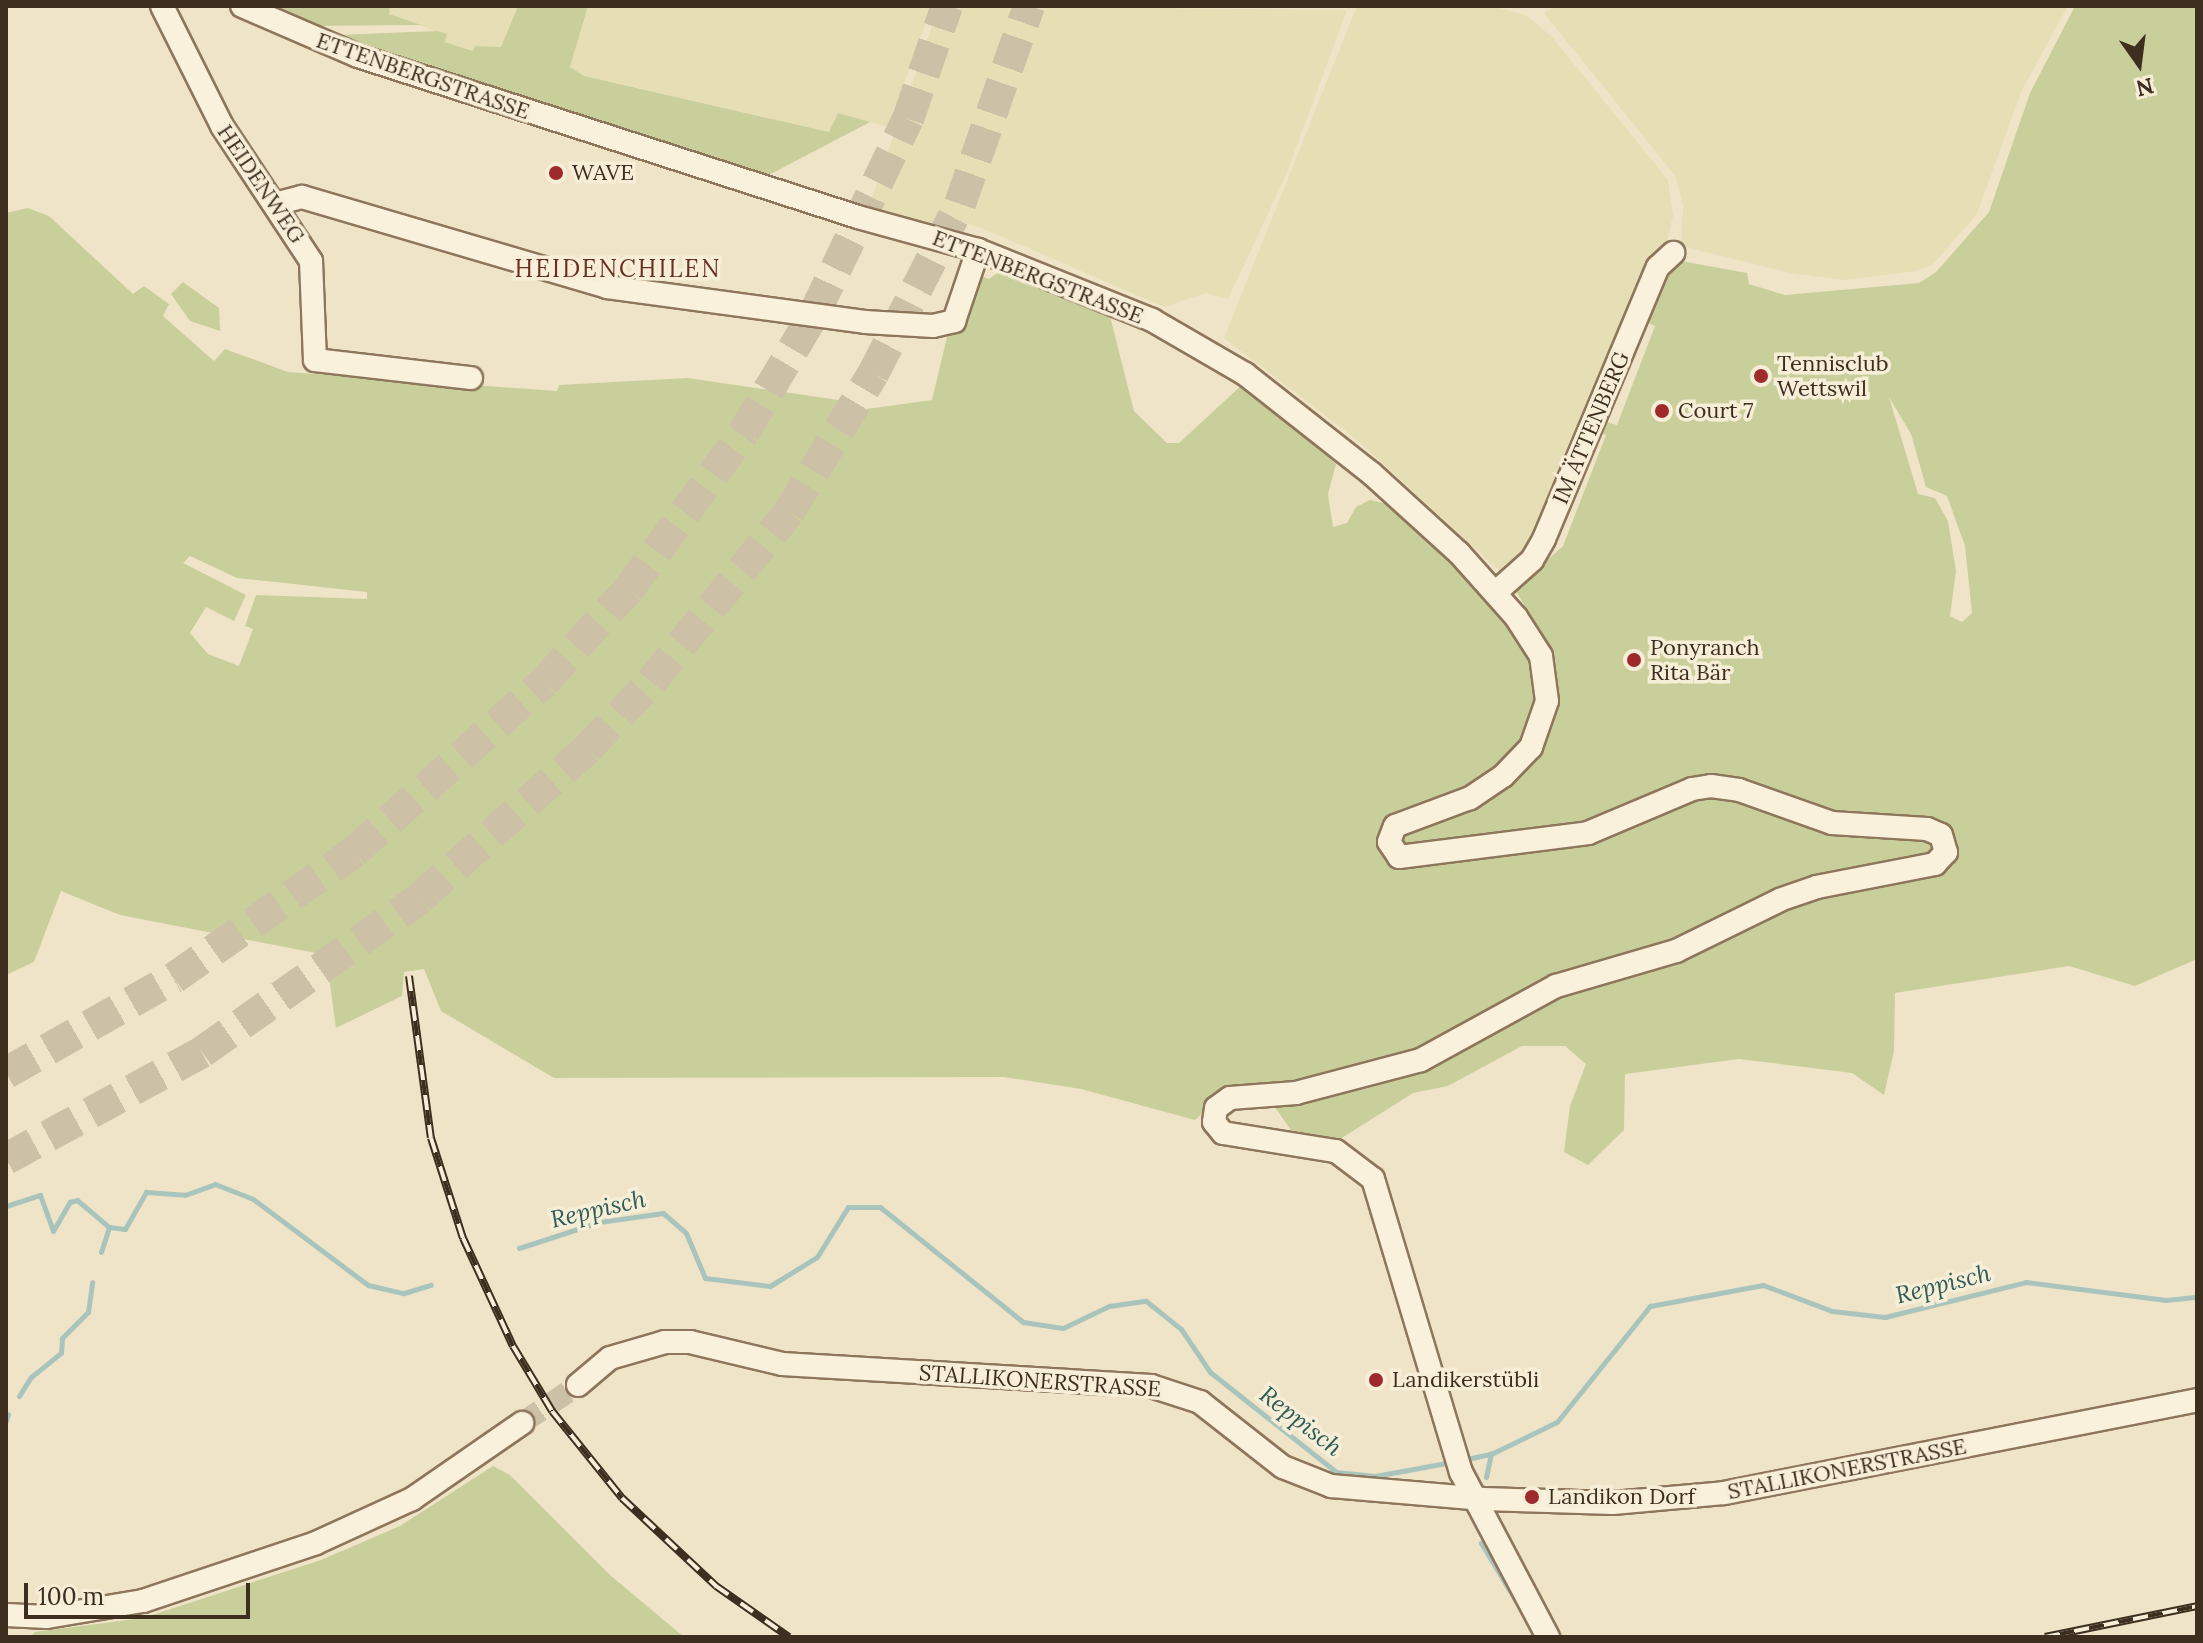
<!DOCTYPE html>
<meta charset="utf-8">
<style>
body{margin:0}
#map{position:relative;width:2203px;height:1643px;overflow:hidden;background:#f0e4c8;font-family:Lora,serif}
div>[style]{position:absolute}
.farmland>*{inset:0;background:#e6deb5}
.green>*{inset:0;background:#c9cf9b}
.stream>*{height:5px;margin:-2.5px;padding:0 2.5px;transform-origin:2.5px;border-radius:2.5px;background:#a9c4bc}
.minor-tunnel>*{height:22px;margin-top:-11px;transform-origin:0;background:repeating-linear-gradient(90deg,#ccc0a6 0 22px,transparent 0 33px)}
.highway-tunnel>*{height:32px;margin-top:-16px;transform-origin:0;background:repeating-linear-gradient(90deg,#ccc0a6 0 32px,transparent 0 48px)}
.roads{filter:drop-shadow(2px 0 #8d765c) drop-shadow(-2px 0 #8d765c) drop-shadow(0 2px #8d765c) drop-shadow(0 -2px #8d765c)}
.minor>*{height:22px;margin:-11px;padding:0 11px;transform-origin:11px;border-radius:11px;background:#faf1dc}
.rail>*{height:8px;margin-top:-4px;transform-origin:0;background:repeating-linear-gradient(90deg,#f7eed8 0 15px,#3d2e20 0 30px);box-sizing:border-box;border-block:2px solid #3d2e20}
.dots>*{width:22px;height:22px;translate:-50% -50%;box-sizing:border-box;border:4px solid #f7eed8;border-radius:50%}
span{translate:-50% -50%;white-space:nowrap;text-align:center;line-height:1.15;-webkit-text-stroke:7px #f7eed8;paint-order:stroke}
.street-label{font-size:22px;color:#3d2e20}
.poi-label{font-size:22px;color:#3d2e20}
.left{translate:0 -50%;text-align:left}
.neighbourhood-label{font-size:24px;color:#6b2e1e;letter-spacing:2px}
.water-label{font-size:24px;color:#2f5d5a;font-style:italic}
.frame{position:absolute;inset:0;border:8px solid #3d2e20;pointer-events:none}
.north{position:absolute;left:2099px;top:24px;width:80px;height:80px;-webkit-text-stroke:6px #f7eed8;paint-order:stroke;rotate:166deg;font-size:22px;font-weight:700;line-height:32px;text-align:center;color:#3d2e20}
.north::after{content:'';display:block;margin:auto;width:28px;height:36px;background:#3d2e20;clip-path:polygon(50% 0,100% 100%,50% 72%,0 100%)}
.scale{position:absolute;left:24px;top:1583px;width:226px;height:36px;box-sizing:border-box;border:4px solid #3d2e20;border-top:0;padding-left:10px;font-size:24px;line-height:28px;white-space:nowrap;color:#3d2e20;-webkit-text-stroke:6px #f7eed8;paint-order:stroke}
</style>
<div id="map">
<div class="farmland">
<i style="clip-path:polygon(382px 6px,518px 6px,501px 47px,476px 46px,474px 51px,445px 42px,445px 35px,389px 14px,390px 8px)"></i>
<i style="clip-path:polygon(588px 6px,932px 6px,888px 127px,838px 113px,829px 132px,584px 76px,570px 67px)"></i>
<i style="clip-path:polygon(939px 6px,1347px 10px,1286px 175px,1228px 299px,1206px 293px,1164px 307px,982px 228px,944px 218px,938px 224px,896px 218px,868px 209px)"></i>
<i style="clip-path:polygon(1357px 6px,1492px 6px,1526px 15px,1552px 37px,1668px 180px,1673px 216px,1664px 252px,1536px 544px,1503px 574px,1356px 439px,1224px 338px)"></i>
<i style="clip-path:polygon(1555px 6px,2068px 6px,2021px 92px,1977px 214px,1933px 264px,1916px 271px,1845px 280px,1791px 273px,1681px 246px,1683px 206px,1676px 177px,1544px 13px)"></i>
</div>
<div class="green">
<i style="clip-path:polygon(259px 6px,382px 6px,390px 8px,389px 14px,421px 25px,303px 26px)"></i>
<i style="clip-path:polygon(518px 6px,588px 6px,570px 67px,584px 76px,829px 132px,838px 113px,870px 122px,767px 176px,337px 35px,437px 31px,447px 34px,445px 42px,473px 51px,475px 46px,501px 47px)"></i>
<i style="clip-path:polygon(evenodd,2075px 6px,2197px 6px,2197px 959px,2135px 986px,2069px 966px,1895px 993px,1894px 1051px,1884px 1095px,1852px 1073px,1739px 1059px,1625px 1074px,1624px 1130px,1588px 1165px,1564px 1152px,1570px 1106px,1586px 1064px,1565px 1046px,1522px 1046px,1448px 1086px,1413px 1093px,1340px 1139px,1291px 1130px,1266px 1095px,1211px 1105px,1195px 1120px,1081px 1089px,1004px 1077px,554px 1078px,441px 1011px,424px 969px,404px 972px,402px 996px,336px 1028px,326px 955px,120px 915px,61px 891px,34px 962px,6px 975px,6px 213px,28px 208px,49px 216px,133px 294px,144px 286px,169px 304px,163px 316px,214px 361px,225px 349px,288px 372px,557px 391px,559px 385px,688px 378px,845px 401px,844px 412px,932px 400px,948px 333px,979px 275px,989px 279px,999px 272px,1109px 312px,1134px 411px,1167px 443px,1179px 443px,1243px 384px,1282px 414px,1336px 464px,1328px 494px,1333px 527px,1347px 523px,1356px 507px,1370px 500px,1388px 504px,1491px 601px,1532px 663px,1535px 705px,1558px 707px,1551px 653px,1515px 589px,1563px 546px,1606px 435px,1595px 431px,1600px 420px,1617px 425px,1655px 326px,1640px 319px,1661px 272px,1681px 261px,1747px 273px,1749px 284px,1785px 295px,1919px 283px,1936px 272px,1989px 212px,2030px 93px,2075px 6px,1889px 397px,1911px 434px,1926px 487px,1947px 496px,1965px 546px,1972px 613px,1962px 622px,1950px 616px,1956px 571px,1948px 521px,1935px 498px,1918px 494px,1889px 397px,2075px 6px,190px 556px,237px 578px,367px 592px,367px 599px,256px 595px,245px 626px,253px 629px,239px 666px,208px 654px,190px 633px,206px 607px,234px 621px,246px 595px,183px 563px,190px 556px)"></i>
<i style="clip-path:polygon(183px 282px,219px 308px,220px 331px,190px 321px,171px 294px)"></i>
<i style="clip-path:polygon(493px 1466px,510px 1475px,610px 1575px,684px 1637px,30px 1637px,35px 1632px,143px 1618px,321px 1560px,400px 1526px)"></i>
</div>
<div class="stream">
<i style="left:6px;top:1206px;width:36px;rotate:-18deg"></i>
<i style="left:40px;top:1195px;width:38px;rotate:70deg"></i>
<i style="left:53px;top:1231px;width:34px;rotate:-60deg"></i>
<i style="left:70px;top:1202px;width:7px;rotate:-16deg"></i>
<i style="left:77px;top:1200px;width:42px;rotate:40.2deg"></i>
<i style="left:109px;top:1227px;width:16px;rotate:7deg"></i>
<i style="left:125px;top:1229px;width:43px;rotate:-60.4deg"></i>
<i style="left:146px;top:1192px;width:39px;rotate:4deg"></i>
<i style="left:185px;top:1195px;width:32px;rotate:-20deg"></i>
<i style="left:215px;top:1184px;width:41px;rotate:21.5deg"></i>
<i style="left:253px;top:1199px;width:144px;rotate:36.8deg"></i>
<i style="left:368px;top:1285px;width:37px;rotate:13deg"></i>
<i style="left:404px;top:1293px;width:28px;rotate:-17deg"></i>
<i style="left:519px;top:1248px;width:84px;rotate:-18deg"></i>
<i style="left:599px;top:1222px;width:65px;rotate:-8deg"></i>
<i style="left:663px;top:1213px;width:30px;rotate:41deg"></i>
<i style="left:686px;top:1233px;width:49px;rotate:67.1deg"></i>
<i style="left:705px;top:1278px;width:65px;rotate:7deg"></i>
<i style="left:770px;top:1286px;width:55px;rotate:-31.7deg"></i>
<i style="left:817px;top:1257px;width:59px;rotate:-58.2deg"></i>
<i style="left:848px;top:1207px;width:32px"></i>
<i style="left:880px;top:1207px;width:184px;rotate:38.8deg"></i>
<i style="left:1023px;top:1322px;width:40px;rotate:8.5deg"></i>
<i style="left:1063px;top:1328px;width:51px;rotate:-25.6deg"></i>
<i style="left:1109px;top:1306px;width:37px;rotate:-8deg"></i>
<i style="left:1146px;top:1301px;width:45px;rotate:38.7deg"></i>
<i style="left:1181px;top:1329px;width:52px;rotate:56deg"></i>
<i style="left:1210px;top:1372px;width:161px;rotate:38.4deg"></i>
<i style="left:1336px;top:1472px;width:39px;rotate:6deg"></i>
<i style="left:1375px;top:1476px;width:78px;rotate:-10.3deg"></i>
<i style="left:101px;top:1252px;width:26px;rotate:-72deg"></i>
<i style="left:19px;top:1396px;width:22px;rotate:-58deg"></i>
<i style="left:31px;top:1377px;width:38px;rotate:-39deg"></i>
<i style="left:61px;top:1353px;width:15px;rotate:-86deg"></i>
<i style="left:62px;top:1338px;width:37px;rotate:-45deg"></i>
<i style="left:88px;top:1312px;width:30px;rotate:-82deg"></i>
<i style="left:6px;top:1421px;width:7px;rotate:-74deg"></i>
<i style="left:1462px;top:1460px;width:30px;rotate:-12deg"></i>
<i style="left:1491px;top:1454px;width:73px;rotate:-25.9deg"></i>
<i style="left:1557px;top:1422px;width:149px;rotate:-51.3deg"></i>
<i style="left:1650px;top:1306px;width:115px;rotate:-10.5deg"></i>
<i style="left:1763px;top:1285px;width:74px;rotate:20.6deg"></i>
<i style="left:1832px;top:1311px;width:53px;rotate:6.5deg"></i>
<i style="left:1885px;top:1317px;width:145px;rotate:-13.9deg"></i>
<i style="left:2026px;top:1282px;width:141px;rotate:7.3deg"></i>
<i style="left:2166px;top:1300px;width:31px;rotate:-6deg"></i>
<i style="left:1486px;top:1477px;width:24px;rotate:-78deg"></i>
<i style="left:1481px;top:1543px;width:79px;rotate:58.9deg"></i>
</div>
<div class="minor-tunnel">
<i style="left:522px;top:1423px;width:68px;rotate:-34.2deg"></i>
</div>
<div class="highway-tunnel">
<i style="left:6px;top:1073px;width:193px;rotate:-29.5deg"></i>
<i style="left:174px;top:978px;width:220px;rotate:-35deg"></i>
<i style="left:354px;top:852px;width:255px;rotate:-41.8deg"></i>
<i style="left:544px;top:682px;width:125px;rotate:-47.6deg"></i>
<i style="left:628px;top:590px;width:196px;rotate:-53.7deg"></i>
<i style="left:744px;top:432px;width:139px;rotate:-59.4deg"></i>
<i style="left:815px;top:312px;width:214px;rotate:-64.3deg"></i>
<i style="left:908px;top:119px;width:120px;rotate:-71deg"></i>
<i style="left:6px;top:1159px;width:223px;rotate:-28.6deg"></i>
<i style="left:202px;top:1052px;width:267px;rotate:-35.2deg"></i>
<i style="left:420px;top:898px;width:224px;rotate:-41.7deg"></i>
<i style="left:587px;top:749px;width:93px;rotate:-46.3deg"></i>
<i style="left:651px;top:682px;width:219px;rotate:-50.9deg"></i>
<i style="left:789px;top:512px;width:162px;rotate:-58.7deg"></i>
<i style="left:873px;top:374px;width:191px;rotate:-62.9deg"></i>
<i style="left:960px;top:204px;width:210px;rotate:-70.8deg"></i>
</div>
<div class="roads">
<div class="minor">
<i style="left:162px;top:6px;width:134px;rotate:63.4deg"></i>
<i style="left:222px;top:126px;width:162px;rotate:56.6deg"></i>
<i style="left:311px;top:261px;width:99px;rotate:87.7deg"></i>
<i style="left:315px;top:360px;width:157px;rotate:6.6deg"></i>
<i style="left:242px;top:6px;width:126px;rotate:23.3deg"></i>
<i style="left:358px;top:56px;width:525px;rotate:17.85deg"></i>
<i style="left:858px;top:217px;width:124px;rotate:15.4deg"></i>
<i style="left:978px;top:250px;width:188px;rotate:21.9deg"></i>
<i style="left:1152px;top:320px;width:108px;rotate:30.1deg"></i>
<i style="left:1245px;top:374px;width:160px;rotate:38.2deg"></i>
<i style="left:1371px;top:473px;width:119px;rotate:42.3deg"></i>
<i style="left:1459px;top:553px;width:86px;rotate:48.3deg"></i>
<i style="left:1516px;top:617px;width:46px;rotate:57.3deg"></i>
<i style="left:1541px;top:656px;width:45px;rotate:82.4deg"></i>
<i style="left:1547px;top:701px;width:49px;rotate:109.2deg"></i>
<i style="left:1531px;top:747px;width:40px;rotate:134deg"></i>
<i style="left:1503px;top:776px;width:40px;rotate:146deg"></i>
<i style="left:1470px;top:798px;width:80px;rotate:159.5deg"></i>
<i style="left:1395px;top:826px;width:17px;rotate:111deg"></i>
<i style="left:1389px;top:842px;width:18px;rotate:56deg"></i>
<i style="left:1399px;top:857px;width:191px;rotate:-7.2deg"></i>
<i style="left:1588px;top:833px;width:113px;rotate:-22.9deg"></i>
<i style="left:1692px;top:789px;width:19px;rotate:-9deg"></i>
<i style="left:1711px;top:786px;width:28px;rotate:8deg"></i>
<i style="left:1739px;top:790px;width:99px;rotate:19.5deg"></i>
<i style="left:1832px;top:823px;width:95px;rotate:3.6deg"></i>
<i style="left:1927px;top:829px;width:15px;rotate:23deg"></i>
<i style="left:1941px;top:835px;width:18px;rotate:74deg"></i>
<i style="left:1946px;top:852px;width:16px;rotate:133deg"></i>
<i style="left:1935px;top:864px;width:120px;rotate:169deg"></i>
<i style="left:1817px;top:887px;width:39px;rotate:161deg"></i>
<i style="left:1780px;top:900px;width:116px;rotate:153.9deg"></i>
<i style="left:1676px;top:951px;width:125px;rotate:163.7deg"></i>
<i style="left:1556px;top:986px;width:154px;rotate:151.3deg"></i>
<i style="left:1421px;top:1060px;width:129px;rotate:165.2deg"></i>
<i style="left:1296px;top:1093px;width:66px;rotate:175.7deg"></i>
<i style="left:1230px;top:1098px;width:17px;rotate:144deg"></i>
<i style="left:1216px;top:1108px;width:14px;rotate:98deg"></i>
<i style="left:1214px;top:1122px;width:14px;rotate:51deg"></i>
<i style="left:1223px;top:1133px;width:114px;rotate:9.1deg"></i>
<i style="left:1336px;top:1151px;width:46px;rotate:37.1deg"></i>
<i style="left:1373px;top:1179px;width:306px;rotate:73.3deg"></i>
<i style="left:1461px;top:1472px;width:187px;rotate:62.2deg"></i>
<i style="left:275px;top:204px;width:28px;rotate:-15deg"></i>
<i style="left:302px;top:197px;width:318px;rotate:16.4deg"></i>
<i style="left:607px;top:287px;width:260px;rotate:7.7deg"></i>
<i style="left:865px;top:322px;width:68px;rotate:3.4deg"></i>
<i style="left:933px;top:326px;width:22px;rotate:-13deg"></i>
<i style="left:954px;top:321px;width:75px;rotate:-71.3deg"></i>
<i style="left:1495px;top:593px;width:50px;rotate:-41.7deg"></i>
<i style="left:1532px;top:560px;width:24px;rotate:-60deg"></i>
<i style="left:1544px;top:539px;width:295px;rotate:-67.3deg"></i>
<i style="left:1658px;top:267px;width:21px;rotate:-43deg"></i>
<i style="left:578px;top:1385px;width:42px;rotate:-40.2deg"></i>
<i style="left:610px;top:1358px;width:57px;rotate:-16.2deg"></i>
<i style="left:665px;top:1342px;width:25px"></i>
<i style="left:690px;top:1342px;width:95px;rotate:13.4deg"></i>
<i style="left:782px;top:1364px;width:370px;rotate:3.4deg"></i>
<i style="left:1151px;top:1386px;width:52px;rotate:18.1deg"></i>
<i style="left:1200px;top:1402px;width:105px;rotate:38.1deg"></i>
<i style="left:1283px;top:1467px;width:52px;rotate:21.6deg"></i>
<i style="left:1331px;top:1486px;width:153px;rotate:4.9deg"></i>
<i style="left:1483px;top:1499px;width:130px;rotate:1.8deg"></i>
<i style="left:1613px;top:1503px;width:111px;rotate:-5.1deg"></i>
<i style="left:1724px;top:1493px;width:482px;rotate:-11.1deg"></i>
<i style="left:6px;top:1615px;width:41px;rotate:2.8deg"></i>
<i style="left:47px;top:1617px;width:97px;rotate:-9.5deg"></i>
<i style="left:143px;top:1601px;width:182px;rotate:-18.5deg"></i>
<i style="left:316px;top:1543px;width:106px;rotate:-24.6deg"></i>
<i style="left:412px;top:1499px;width:134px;rotate:-34.6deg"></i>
</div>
</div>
<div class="rail">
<i style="left:409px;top:976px;width:163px;rotate:82.3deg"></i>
<i style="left:431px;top:1138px;width:105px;rotate:72.3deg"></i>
<i style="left:463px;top:1238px;width:119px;rotate:65.2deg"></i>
<i style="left:513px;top:1346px;width:76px;rotate:59deg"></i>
<i style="left:552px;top:1411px;width:112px;rotate:51.2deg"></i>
<i style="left:622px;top:1498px;width:129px;rotate:43.1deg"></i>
<i style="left:716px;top:1586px;width:89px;rotate:34.9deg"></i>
<i style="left:2045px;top:1637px;width:155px;rotate:-11.5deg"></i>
</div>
<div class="dots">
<i style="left:556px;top:173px;background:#9e2a2b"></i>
<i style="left:1761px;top:376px;background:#9e2a2b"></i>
<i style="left:1662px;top:411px;background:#9e2a2b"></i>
<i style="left:1634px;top:660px;background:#9e2a2b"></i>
<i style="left:1376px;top:1380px;background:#9e2a2b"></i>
<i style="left:1532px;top:1497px;background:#9e2a2b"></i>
</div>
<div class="street-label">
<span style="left:423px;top:76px;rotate:19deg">ETTENBERGSTRASSE</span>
<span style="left:261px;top:184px;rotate:56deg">HEIDENWEG</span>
<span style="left:1038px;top:277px;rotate:21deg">ETTENBERGSTRASSE</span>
<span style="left:1591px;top:428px;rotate:-67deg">IM ÄTTENBERG</span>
<span style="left:1040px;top:1381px;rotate:4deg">STALLIKONERSTRASSE</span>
<span style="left:1847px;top:1469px;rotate:-11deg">STALLIKONERSTRASSE</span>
</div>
<div class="poi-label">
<span class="left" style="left:572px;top:173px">WAVE</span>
<span class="left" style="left:1777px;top:376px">Tennisclub<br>Wettswil</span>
<span class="left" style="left:1678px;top:411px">Court 7</span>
<span class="left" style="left:1650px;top:660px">Ponyranch<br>Rita Bär</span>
<span class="left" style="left:1392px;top:1380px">Landikerstübli</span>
<span class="left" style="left:1548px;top:1497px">Landikon Dorf</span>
</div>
<div class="neighbourhood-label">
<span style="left:618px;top:269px">HEIDENCHILEN</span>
</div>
<div class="water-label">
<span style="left:598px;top:1209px;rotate:-13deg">Reppisch</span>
<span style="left:1943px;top:1284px;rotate:-14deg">Reppisch</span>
<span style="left:1301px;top:1421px;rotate:38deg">Reppisch</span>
</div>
<div class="frame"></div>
<div class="north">N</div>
<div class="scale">100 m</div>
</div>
